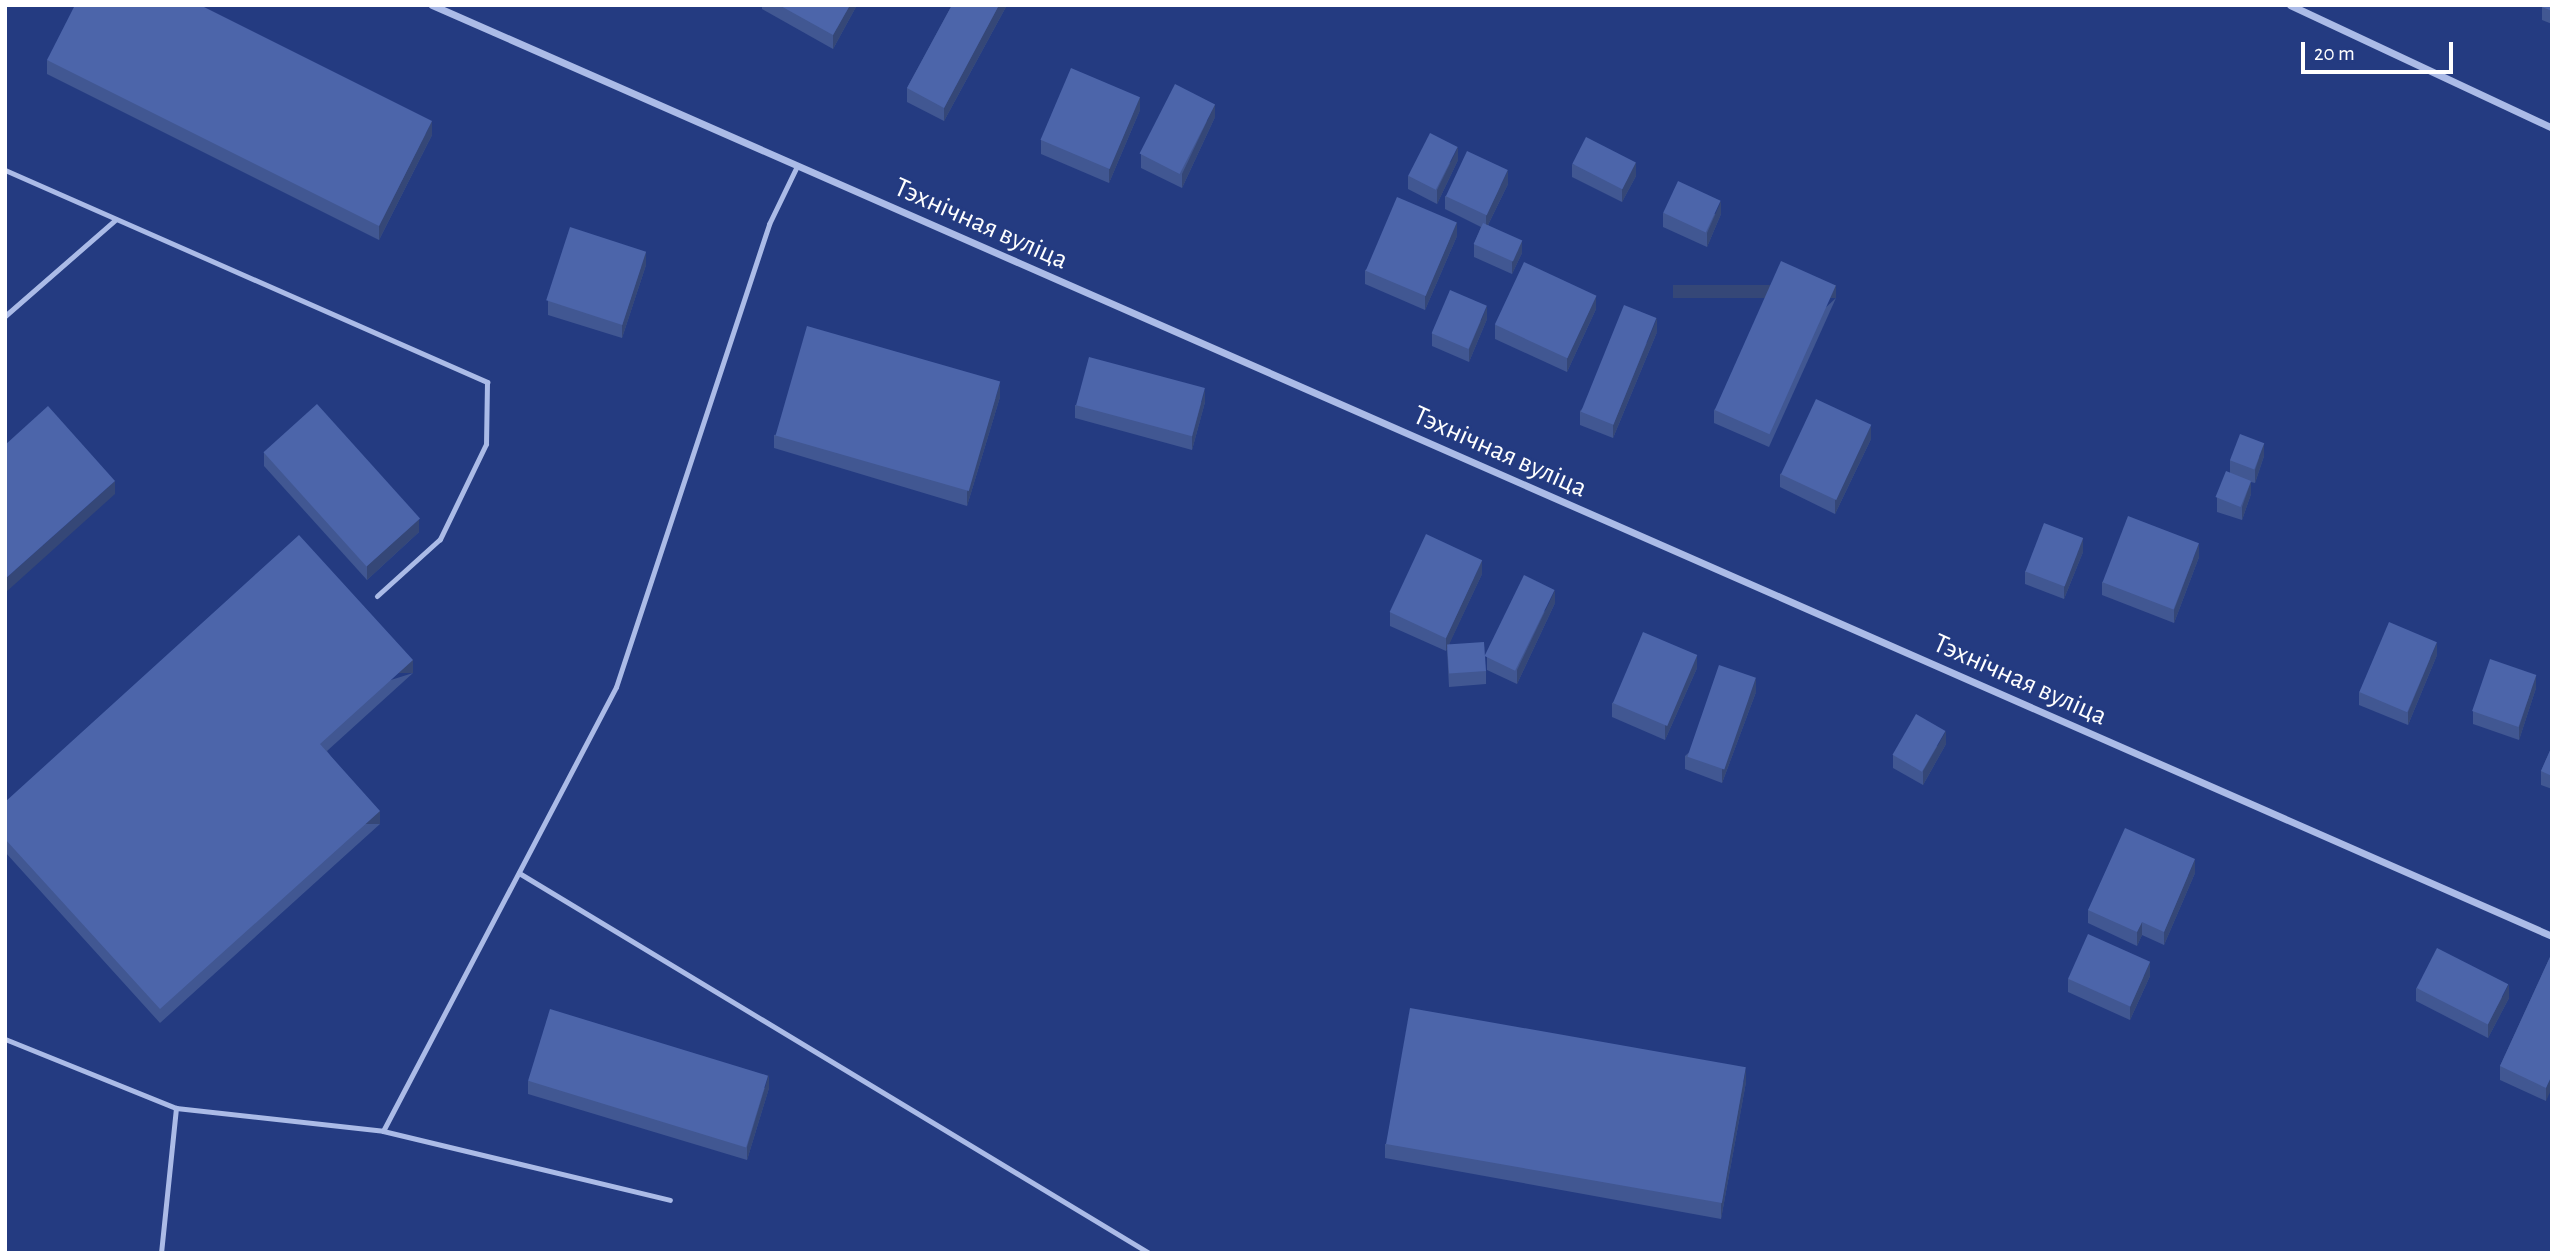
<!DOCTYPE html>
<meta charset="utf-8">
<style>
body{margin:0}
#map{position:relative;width:2557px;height:1258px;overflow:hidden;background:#243b81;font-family:"Alegreya Sans",sans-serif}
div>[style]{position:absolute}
.lane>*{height:5px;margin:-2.5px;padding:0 2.5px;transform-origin:2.5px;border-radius:2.5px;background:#abbbe7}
.street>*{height:7px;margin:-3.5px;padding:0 3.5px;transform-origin:3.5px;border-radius:3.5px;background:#abbbe7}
.wall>*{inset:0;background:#415792}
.shaded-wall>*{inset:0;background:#354777;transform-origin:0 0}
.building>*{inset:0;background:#4c65aa;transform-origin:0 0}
span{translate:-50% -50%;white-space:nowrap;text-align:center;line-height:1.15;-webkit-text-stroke:5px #243b81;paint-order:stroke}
.street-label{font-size:28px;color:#fff}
.frame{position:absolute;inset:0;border:7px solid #fff;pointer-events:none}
.scale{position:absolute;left:2301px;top:42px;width:152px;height:32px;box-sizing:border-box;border:4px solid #fff;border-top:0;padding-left:9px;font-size:21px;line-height:24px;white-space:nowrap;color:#fff;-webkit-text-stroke:5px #243b81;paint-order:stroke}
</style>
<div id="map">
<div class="lane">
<i style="left:5px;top:170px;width:527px;rotate:23.74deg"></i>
<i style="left:487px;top:382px;width:62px;rotate:90.9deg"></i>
<i style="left:486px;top:444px;width:106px;rotate:115.8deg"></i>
<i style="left:440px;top:539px;width:85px;rotate:137.9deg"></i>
<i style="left:5px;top:316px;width:147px;rotate:-41.1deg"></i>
<i style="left:519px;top:873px;width:736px;rotate:31.1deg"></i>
<i style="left:5px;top:1039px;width:184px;rotate:22deg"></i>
<i style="left:176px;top:1108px;width:208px;rotate:6.3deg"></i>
<i style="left:383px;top:1131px;width:295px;rotate:13.5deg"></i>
<i style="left:383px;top:1131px;width:501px;rotate:-62.31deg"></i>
<i style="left:616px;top:687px;width:488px;rotate:-71.7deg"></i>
<i style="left:769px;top:224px;width:64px;rotate:-64.2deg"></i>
<i style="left:161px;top:1253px;width:146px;rotate:-84.1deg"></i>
</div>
<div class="street">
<i style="left:432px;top:5px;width:2315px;rotate:23.71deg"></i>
<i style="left:2290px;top:5px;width:289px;rotate:25.1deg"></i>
</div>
<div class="wall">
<i style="clip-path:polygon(762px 5px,857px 5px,833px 49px,762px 9px)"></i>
<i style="clip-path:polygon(952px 5px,1007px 5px,944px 121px,907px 102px,907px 88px)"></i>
<i style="clip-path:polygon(2552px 5px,2552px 24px,2542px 20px,2542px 7px)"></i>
<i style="clip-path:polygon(47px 60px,432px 135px,379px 240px,47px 74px)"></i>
<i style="clip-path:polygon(1140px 110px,1109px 183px,1041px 154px,1041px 140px)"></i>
<i style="clip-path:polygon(1215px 117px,1182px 188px,1141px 168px,1141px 154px)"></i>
<i style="clip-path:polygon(1458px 160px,1437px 204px,1408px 189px,1408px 176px)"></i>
<i style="clip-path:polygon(1572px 164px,1636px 176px,1622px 202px,1572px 177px)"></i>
<i style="clip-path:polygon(1508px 184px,1488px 225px,1522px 253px,1512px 274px,1474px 257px,1474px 244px,1481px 227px,1445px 209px,1445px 196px)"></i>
<i style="clip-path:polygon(1663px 213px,1721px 214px,1707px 247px,1663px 227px)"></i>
<i style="clip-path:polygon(1457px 236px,1425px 310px,1365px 284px,1365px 270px)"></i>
<i style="clip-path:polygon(646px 265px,622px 338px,548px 315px,548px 301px)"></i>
<i style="clip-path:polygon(1836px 298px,1769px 447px,1714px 423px,1714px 410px)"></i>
<i style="clip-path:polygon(1596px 309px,1567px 372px,1495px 339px,1495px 325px)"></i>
<i style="clip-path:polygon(1487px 319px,1469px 362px,1432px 346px,1432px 333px)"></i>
<i style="clip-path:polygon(1657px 332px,1613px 438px,1580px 425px,1580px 411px)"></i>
<i style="clip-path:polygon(1000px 397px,967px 506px,774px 448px,774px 435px)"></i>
<i style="clip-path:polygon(1205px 402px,1192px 450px,1075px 418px,1075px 405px)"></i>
<i style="clip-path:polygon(1871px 439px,1835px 514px,1780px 487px,1780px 474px)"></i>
<i style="clip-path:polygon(264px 452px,419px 532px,367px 580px,264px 466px)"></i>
<i style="clip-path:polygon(2264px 456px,2255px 483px,2251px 482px,2251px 494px,2242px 520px,2217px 512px,2217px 498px,2230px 473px,2230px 460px)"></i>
<i style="clip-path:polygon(2083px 552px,2064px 599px,2025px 584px,2025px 571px)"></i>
<i style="clip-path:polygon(2199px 557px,2174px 623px,2102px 595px,2102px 582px)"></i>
<i style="clip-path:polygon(1482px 574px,1449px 644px,1486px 671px,1486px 684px,1449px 687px,1447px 648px,1446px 651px,1390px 626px,1390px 612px)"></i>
<i style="clip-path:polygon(1555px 603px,1517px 684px,1487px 670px,1487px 657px)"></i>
<i style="clip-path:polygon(2437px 655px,2408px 725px,2359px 705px,2359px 692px)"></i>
<i style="clip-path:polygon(1697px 668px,1665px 740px,1612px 717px,1612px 703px)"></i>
<i style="clip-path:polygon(413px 673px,327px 751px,380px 824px,160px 1023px,5px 852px,5px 802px)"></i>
<i style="clip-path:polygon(2536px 688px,2519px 740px,2473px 724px,2473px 711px)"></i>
<i style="clip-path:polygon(1756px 692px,1722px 783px,1685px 769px,1685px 756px)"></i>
<i style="clip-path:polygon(1946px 744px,1923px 785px,1893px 768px,1893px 755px)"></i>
<i style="clip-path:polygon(2552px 746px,2552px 789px,2541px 785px,2541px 771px)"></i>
<i style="clip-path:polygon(2195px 873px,2164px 945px,2142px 935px,2137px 946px,2088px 923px,2088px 910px)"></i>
<i style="clip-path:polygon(2550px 957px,2546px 1101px,2500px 1080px,2500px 1066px)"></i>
<i style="clip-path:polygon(2150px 976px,2130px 1020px,2068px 992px,2068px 979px)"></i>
<i style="clip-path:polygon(2416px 988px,2509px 998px,2488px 1038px,2416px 1001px)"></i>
<i style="clip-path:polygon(528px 1081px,769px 1088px,747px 1160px,528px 1094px)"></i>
<i style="clip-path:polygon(1746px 1082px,1721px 1219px,1385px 1158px,1385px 1144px)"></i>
</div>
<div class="shaded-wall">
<i style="clip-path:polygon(850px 5px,857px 5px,833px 49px,833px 35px)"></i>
<i style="clip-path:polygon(999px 5px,1007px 5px,944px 121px,944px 108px)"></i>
<i style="clip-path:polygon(1140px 97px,1140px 110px,1109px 183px,1109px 169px)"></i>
<i style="clip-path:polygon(1215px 104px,1215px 117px,1182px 188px,1182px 174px)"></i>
<i style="clip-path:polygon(432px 121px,432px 135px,379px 240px,379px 226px)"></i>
<i style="clip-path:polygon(1458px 147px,1458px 160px,1437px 204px,1437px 190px)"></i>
<i style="clip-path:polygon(1636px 162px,1636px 176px,1622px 202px,1622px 189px)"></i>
<i style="clip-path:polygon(1508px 170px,1508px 184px,1486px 229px,1486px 216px)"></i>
<i style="clip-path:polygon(1721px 201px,1721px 214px,1707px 247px,1707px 233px)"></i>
<i style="clip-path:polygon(1457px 222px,1457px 236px,1425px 310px,1425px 296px)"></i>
<i style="clip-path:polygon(1522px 240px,1522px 253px,1512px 274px,1512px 261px)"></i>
<i style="clip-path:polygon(646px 251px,646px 265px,622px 338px,622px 325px)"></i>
<i style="left:1836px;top:285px;width:13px;height:163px;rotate:90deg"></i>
<i style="clip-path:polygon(1596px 296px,1596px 309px,1567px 372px,1567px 358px)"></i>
<i style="clip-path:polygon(1487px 306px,1487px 319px,1469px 362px,1469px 349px)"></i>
<i style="clip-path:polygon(1657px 318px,1657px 332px,1613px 438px,1613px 425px)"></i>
<i style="clip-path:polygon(1000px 383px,1000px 397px,967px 506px,967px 492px)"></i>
<i style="clip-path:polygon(1205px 389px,1205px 402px,1192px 450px,1192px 437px)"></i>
<i style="clip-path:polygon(1871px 425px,1871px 439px,1835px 514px,1835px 500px)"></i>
<i style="clip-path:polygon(2264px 443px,2264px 456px,2255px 483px,2255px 470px)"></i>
<i style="clip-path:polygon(115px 481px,115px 494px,5px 593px,5px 579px)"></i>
<i style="clip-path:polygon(2251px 481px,2251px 494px,2242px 520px,2242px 507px)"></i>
<i style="clip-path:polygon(419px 519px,419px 532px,367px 580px,367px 566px)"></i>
<i style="clip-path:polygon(2083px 538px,2083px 552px,2064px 599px,2064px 586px)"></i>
<i style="clip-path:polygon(2199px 543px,2199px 557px,2174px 623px,2174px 610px)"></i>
<i style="clip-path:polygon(1482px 560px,1482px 574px,1446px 651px,1446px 638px)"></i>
<i style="clip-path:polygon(1555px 590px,1555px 603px,1517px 684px,1517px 670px)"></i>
<i style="clip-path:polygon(2437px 642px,2437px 655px,2408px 725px,2408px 712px)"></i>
<i style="clip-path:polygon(1697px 655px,1697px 668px,1665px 740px,1665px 726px)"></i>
<i style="left:413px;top:660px;width:13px;height:125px;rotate:90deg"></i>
<i style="clip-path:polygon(2536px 675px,2536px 688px,2519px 740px,2519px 727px)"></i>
<i style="clip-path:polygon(1756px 678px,1756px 692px,1722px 783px,1722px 770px)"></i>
<i style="clip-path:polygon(1946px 731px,1946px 744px,1923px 785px,1923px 771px)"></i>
<i style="left:380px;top:811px;width:13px;height:296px;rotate:90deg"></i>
<i style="clip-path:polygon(2195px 859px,2195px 873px,2164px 945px,2164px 932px)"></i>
<i style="clip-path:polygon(2142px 922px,2142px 935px,2137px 946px,2137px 932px)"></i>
<i style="clip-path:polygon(2150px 962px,2150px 976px,2130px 1020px,2130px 1007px)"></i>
<i style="clip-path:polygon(2509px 984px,2509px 998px,2488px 1038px,2488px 1024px)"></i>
<i style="clip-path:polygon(1746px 1068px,1746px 1082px,1721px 1219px,1721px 1205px)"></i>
<i style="clip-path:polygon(769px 1074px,769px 1088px,747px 1160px,747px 1147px)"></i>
<i style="clip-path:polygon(2552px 1075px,2552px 1088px,2546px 1101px,2546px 1088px)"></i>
</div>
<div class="building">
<i style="clip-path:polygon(75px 5px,200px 5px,432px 121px,379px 226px,47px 60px)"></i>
<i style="clip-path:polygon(779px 5px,850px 5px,833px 35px)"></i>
<i style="clip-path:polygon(952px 5px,999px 5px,944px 108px,907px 88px)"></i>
<i style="clip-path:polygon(2543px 5px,2552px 5px,2552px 11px,2542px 7px)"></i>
<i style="left:1071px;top:68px;width:75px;height:78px;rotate:23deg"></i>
<i style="left:1175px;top:84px;width:45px;height:78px;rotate:27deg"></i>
<i style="left:1430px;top:133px;width:31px;height:48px;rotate:27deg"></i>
<i style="left:1586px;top:137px;width:56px;height:30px;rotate:27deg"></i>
<i style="left:1467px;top:151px;width:45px;height:50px;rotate:25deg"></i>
<i style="left:1678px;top:181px;width:47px;height:35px;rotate:25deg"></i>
<i style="left:1397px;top:197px;width:65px;height:80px;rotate:23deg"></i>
<i style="left:1483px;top:223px;width:43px;height:23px;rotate:24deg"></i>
<i style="left:570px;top:227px;width:80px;height:77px;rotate:18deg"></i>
<i style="left:1781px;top:261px;width:60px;height:163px;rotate:24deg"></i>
<i style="left:1524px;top:262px;width:80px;height:69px;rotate:25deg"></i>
<i style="left:1450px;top:290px;width:40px;height:47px;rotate:23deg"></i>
<i style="left:1624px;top:305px;width:35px;height:115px;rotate:22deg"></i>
<i style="left:807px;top:326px;width:201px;height:114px;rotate:16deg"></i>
<i style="left:1089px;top:357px;width:120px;height:50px;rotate:15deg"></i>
<i style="left:1816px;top:399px;width:61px;height:83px;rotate:25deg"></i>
<i style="left:317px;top:404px;width:154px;height:72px;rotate:48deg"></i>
<i style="clip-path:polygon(48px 406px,115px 481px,5px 579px,5px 445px)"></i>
<i style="left:2240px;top:434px;width:26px;height:28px;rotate:21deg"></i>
<i style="left:2226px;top:471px;width:27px;height:28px;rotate:22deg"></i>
<i style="left:2128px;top:516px;width:76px;height:71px;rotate:21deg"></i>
<i style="left:2044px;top:523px;width:42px;height:52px;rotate:21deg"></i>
<i style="left:1426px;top:534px;width:62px;height:86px;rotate:25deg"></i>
<i style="clip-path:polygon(299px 535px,413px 660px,320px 744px,380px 811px,160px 1009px,5px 839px,5px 802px)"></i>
<i style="left:1524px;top:575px;width:34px;height:90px;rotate:26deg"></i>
<i style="left:2389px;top:622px;width:52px;height:76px;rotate:23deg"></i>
<i style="left:1643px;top:632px;width:59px;height:77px;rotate:23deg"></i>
<i style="left:1484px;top:642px;width:29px;height:37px;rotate:86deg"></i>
<i style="left:2490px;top:659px;width:49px;height:55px;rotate:19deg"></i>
<i style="left:1719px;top:665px;width:39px;height:97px;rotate:19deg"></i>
<i style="left:1916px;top:714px;width:34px;height:47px;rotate:30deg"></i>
<i style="clip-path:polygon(2552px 746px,2552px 776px,2541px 771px)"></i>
<i style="clip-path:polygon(2125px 828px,2195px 859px,2164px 932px,2142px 922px,2137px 932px,2088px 910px)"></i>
<i style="left:2088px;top:934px;width:68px;height:49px;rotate:24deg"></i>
<i style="left:2437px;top:948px;width:80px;height:45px;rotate:27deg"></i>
<i style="clip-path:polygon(2550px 957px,2552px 958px,2552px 1075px,2546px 1088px,2500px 1066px)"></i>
<i style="left:1410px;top:1008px;width:341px;height:138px;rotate:10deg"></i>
<i style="left:550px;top:1009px;width:228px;height:75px;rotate:17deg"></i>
</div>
<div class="street-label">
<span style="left:981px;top:224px;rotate:24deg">Тэхнічная вуліца</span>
<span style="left:1500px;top:452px;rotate:24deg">Тэхнічная вуліца</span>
<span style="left:2020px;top:680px;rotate:24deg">Тэхнічная вуліца</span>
</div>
<div class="frame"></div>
<div class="scale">20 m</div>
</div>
